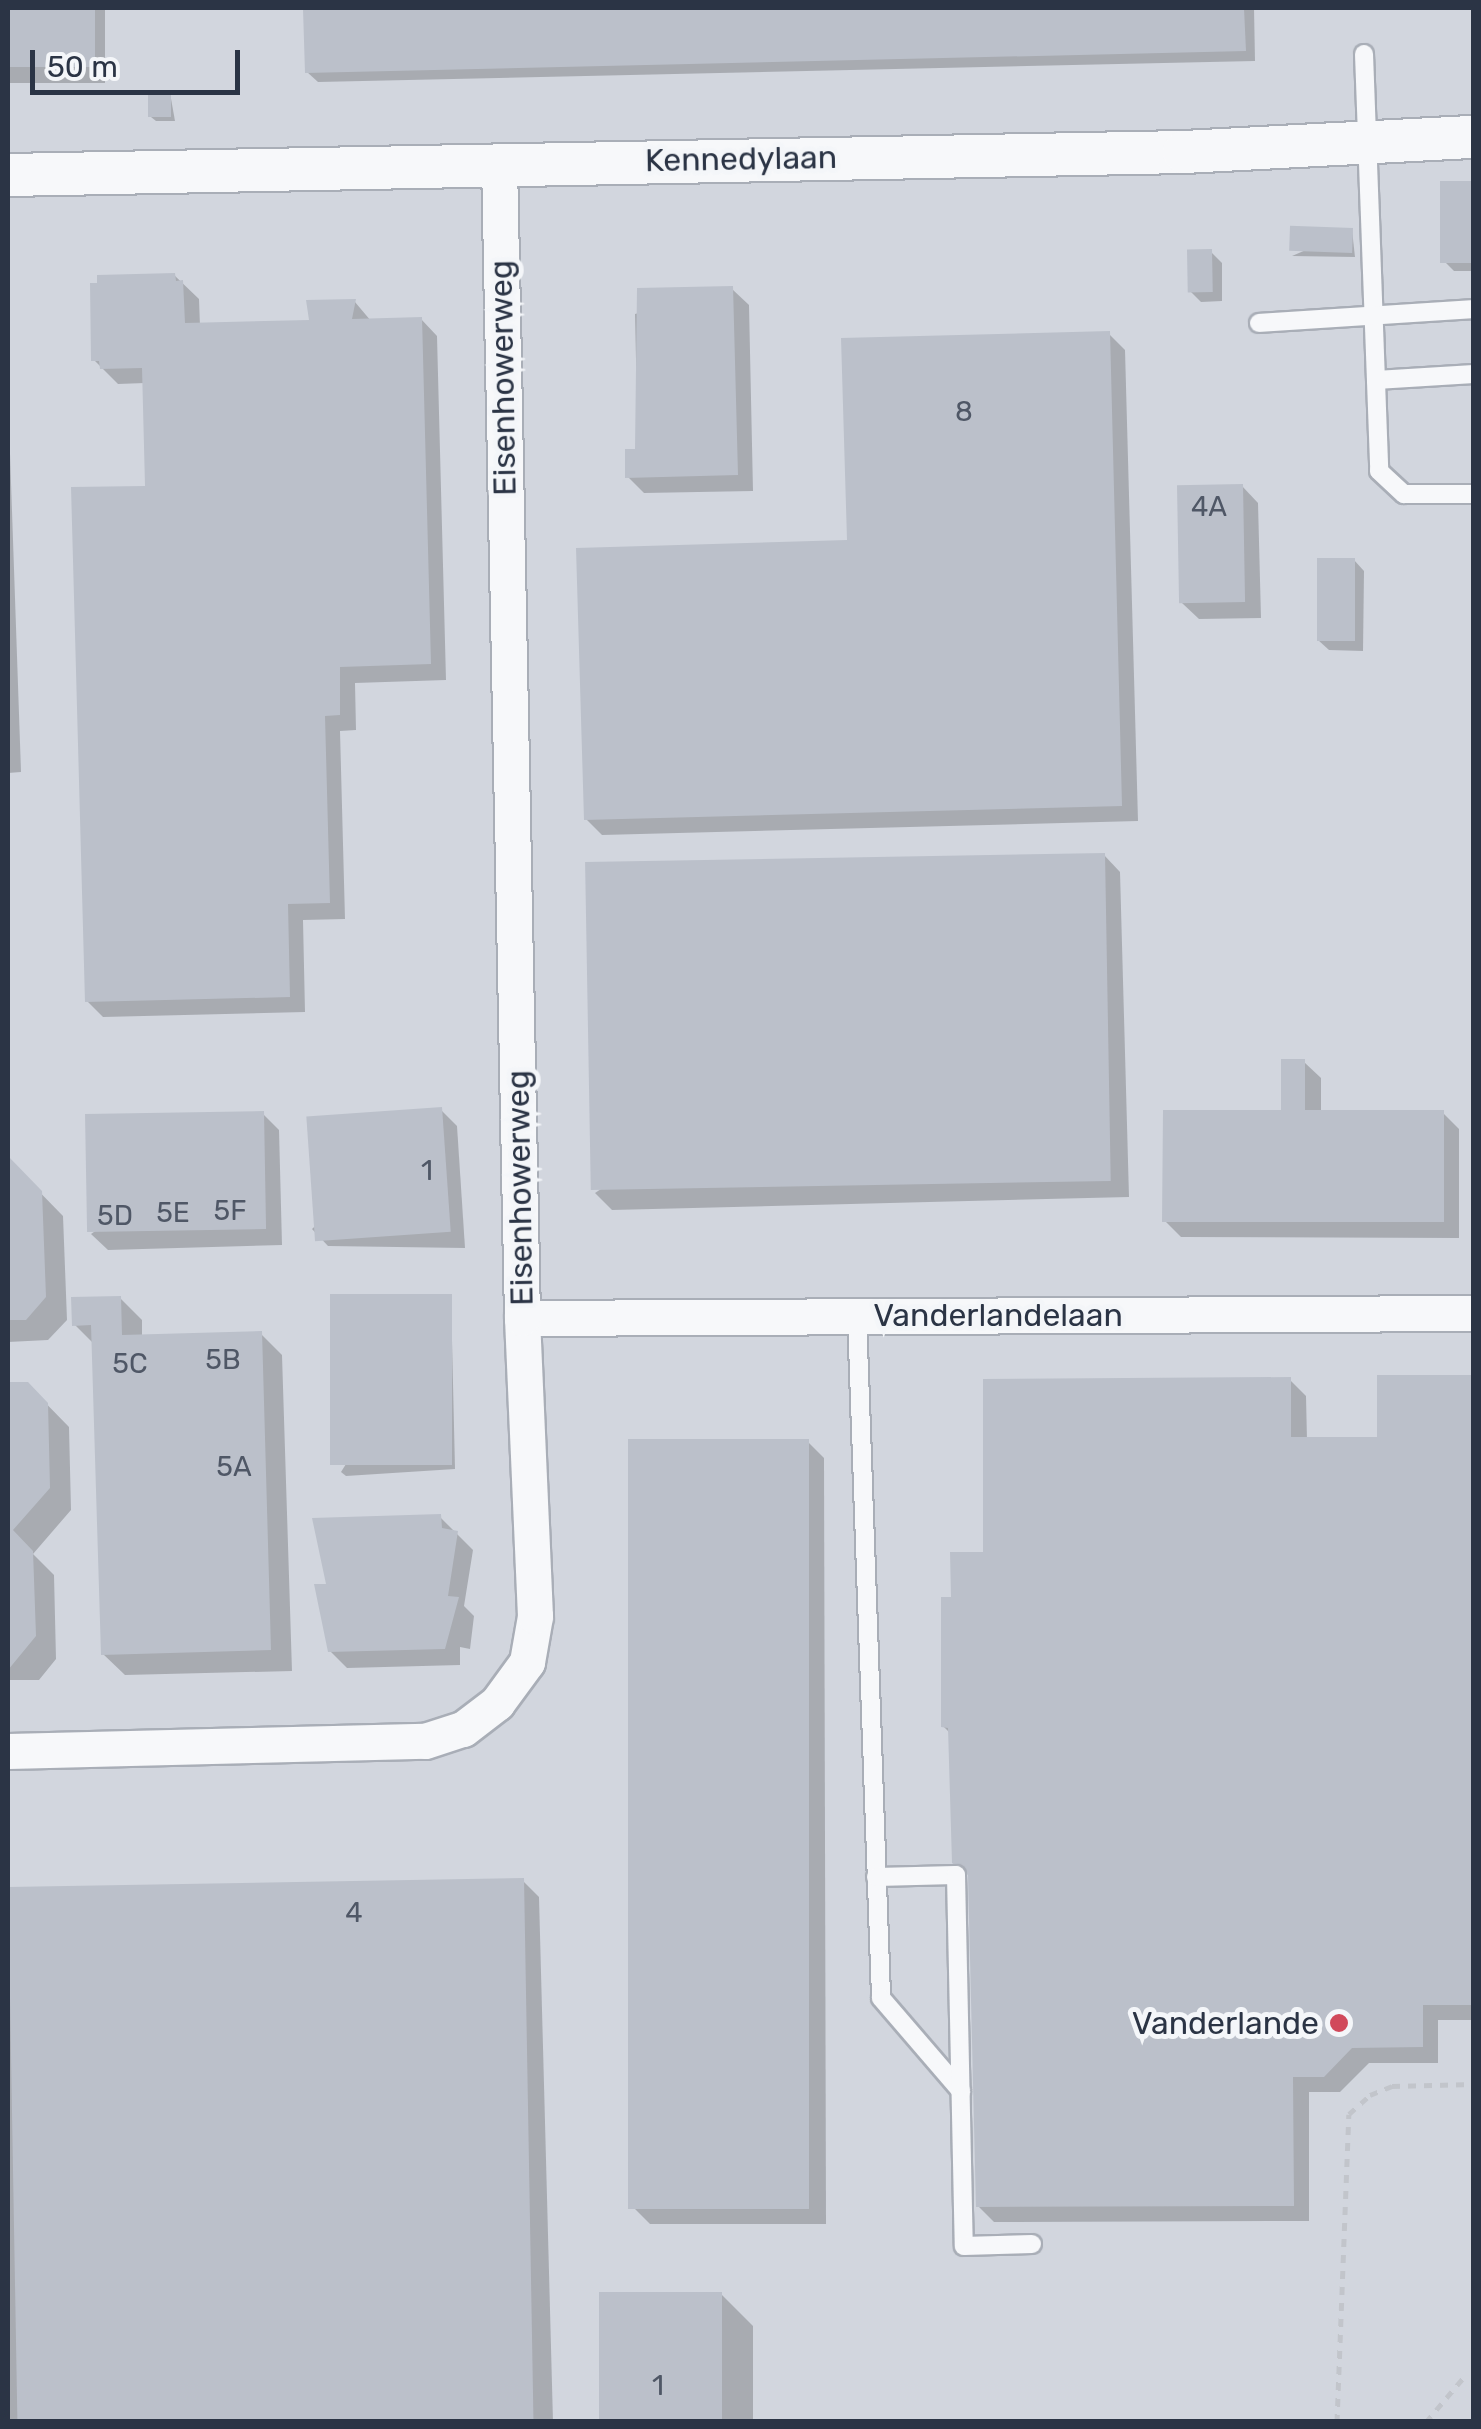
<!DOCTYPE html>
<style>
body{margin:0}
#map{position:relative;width:1481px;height:2429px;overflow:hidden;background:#e4e7ec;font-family:Rubik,sans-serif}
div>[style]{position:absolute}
.built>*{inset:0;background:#d2d6de;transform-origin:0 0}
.shadow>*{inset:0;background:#0003;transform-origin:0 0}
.building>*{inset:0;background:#bbc0ca;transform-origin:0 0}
.path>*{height:5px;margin-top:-2.5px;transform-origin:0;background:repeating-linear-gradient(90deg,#c2c5cb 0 8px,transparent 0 16px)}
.roads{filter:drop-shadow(2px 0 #a9aeb7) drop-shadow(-2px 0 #a9aeb7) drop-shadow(0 2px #a9aeb7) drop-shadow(0 -2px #a9aeb7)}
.service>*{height:18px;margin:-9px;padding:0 9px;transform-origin:9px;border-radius:9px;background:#f7f8fa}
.minor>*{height:35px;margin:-17.5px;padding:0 17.5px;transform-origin:17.5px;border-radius:17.5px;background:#f7f8fa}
.tertiary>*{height:42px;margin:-21px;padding:0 21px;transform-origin:21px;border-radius:21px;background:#f7f8fa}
.dots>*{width:28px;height:28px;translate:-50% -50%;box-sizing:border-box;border:5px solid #f4f6f9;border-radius:50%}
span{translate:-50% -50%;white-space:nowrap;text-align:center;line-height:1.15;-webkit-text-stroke:10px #f4f6f9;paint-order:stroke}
.number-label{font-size:28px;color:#4f5766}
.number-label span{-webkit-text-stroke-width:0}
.street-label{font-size:32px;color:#2b3445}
.poi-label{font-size:32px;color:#2b3445}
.right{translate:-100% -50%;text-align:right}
.frame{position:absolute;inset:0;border:10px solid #2b3445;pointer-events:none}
.scale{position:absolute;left:30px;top:50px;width:210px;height:45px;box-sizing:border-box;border:5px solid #2b3445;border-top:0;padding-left:12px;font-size:30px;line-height:35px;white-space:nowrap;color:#2b3445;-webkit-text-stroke:8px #f4f6f9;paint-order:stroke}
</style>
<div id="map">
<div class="built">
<i style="left:8px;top:8px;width:1465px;height:2413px"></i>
</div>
<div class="shadow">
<i style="left:8px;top:8px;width:97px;height:75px"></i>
<i style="clip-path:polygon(306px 8px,1254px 8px,1255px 61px,318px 82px,307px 72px)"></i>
<i style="clip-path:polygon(170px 93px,175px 121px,156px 121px,151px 117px)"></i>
<i style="clip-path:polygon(1474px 183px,1474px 271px,1454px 271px,1445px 262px)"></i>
<i style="clip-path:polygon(1352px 230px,1355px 257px,1292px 256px)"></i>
<i style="clip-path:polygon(1211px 252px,1222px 263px,1222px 301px,1201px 302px,1190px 291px)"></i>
<i style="clip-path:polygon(174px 275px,199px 299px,200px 326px,312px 322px,355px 302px,371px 321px,421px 319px,437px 336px,446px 680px,355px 683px,356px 730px,340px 731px,345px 919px,303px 920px,305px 1012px,103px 1017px,87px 1001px,148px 488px,145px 383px,118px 384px,94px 360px)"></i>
<i style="clip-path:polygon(732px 289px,749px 305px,753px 491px,644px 493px,628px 477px,638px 451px,635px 314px)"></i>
<i style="clip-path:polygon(1109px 334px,1125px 350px,1138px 821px,602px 835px,586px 819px,849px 543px)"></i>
<i style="clip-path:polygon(8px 395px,21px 772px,8px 773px)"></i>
<i style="clip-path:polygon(1242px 486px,1258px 503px,1261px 618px,1199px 619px,1182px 603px)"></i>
<i style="clip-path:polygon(1354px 560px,1364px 571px,1363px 651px,1329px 650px,1318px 640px)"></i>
<i style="clip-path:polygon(1104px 855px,1120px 872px,1129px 1197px,612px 1210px,595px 1193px)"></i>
<i style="clip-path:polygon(1304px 1062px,1321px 1078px,1321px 1112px,1443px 1113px,1459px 1129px,1459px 1238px,1181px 1237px,1165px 1221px,1283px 1112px)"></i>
<i style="clip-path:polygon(441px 1110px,457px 1126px,465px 1248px,328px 1246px,312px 1229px)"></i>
<i style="clip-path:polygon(263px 1114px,279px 1130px,282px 1245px,108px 1250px,91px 1234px)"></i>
<i style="clip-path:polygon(21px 1173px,63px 1216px,67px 1320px,48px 1340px,8px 1342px,8px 1174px)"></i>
<i style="clip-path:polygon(451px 1297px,455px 1469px,346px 1476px,341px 1472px)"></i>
<i style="clip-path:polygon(120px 1298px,142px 1320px,142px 1337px,261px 1334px,282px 1355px,292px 1671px,125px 1675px,103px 1654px,94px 1344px,75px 1325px)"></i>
<i style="clip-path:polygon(1474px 1378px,1474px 2020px,1438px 2020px,1438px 2063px,1369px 2063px,1340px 2092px,1309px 2092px,1309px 2221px,994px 2222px,978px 2206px,971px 1878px,950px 1733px,943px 1726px,953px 1600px,986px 1555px,1290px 1380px,1306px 1396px,1307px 1440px,1380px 1439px)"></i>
<i style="clip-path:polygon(27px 1384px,69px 1427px,71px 1510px,33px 1554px,54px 1575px,56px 1659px,39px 1680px,8px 1680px,8px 1385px)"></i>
<i style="clip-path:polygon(808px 1442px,824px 1458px,826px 2224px,650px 2224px,634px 2208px)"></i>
<i style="clip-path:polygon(440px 1517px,473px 1550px,464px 1606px,474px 1616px,470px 1649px,460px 1647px,460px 1665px,347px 1668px,330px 1651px,329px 1586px)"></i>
<i style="clip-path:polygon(523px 1881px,539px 1897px,553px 2422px,8px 2422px,8px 1894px)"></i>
<i style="clip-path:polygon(721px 2294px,753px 2326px,753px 2422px,602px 2422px)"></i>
</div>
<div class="building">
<i style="left:8px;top:8px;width:87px;height:59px"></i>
<i style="clip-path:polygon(303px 8px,1244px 8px,1246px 51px,305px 73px)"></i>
<i style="left:171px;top:90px;width:27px;height:23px;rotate:90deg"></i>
<i style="left:1474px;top:181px;width:82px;height:34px;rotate:90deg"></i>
<i style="left:1353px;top:228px;width:25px;height:63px;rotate:92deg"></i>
<i style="left:1212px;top:249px;width:43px;height:25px;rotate:89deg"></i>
<i style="clip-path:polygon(175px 273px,176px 281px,183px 280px,185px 323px,309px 320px,306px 300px,356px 299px,352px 319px,422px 317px,431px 664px,340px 667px,340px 715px,325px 716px,330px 903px,288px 904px,290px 997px,85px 1002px,71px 487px,145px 486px,142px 368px,100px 369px,99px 361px,91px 361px,90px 283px,97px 283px,97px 275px)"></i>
<i style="clip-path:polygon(733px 286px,738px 475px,625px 478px,625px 449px,635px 449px,637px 288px)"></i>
<i style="clip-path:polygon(1110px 331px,1122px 806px,584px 820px,576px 548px,847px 540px,841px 338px)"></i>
<i style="left:1243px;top:484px;width:118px;height:66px;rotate:89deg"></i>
<i style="left:1317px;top:558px;width:38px;height:83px"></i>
<i style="left:1105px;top:853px;width:328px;height:520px;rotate:89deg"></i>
<i style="clip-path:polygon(1281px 1059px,1305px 1059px,1305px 1110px,1444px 1110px,1444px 1222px,1162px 1222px,1163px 1110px,1281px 1110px)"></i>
<i style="left:442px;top:1107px;width:125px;height:136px;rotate:86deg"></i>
<i style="left:264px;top:1111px;width:118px;height:179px;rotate:89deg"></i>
<i style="clip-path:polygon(8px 1156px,42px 1191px,46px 1297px,26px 1320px,8px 1320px)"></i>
<i style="left:452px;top:1294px;width:171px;height:122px;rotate:90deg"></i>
<i style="clip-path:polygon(121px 1296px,122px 1335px,262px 1331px,271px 1650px,101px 1655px,91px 1325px,72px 1326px,71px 1297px)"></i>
<i style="clip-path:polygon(1377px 1375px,1474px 1375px,1474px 2005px,1423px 2005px,1423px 2047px,1352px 2048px,1324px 2077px,1293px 2077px,1294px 2206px,976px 2207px,968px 1875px,952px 1863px,948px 1728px,941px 1727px,941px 1597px,951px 1597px,950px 1552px,983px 1552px,983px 1379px,1291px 1377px,1291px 1437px,1377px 1437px)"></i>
<i style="clip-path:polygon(8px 1382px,28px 1382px,48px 1403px,50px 1488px,13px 1530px,33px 1551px,36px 1636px,8px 1670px)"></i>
<i style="left:628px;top:1439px;width:181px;height:770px"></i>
<i style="clip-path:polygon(441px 1514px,442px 1528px,458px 1531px,448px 1596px,459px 1597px,445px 1649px,328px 1652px,314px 1584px,326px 1584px,312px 1518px)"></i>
<i style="left:524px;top:1878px;width:544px;height:516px;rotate:89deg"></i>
<i style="left:599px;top:2292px;width:123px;height:130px"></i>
</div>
<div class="path">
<i style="left:1337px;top:2422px;width:308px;rotate:-87.8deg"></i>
<i style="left:1349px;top:2114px;width:28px;rotate:-42deg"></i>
<i style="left:1370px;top:2095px;width:24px;rotate:-22deg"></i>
<i style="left:1392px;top:2086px;width:82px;rotate:-1.4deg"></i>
<i style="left:1426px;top:2422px;width:59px;rotate:-49.8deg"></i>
</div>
<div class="roads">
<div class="service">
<i style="left:1364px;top:54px;width:417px;rotate:87.9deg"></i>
<i style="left:1379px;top:471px;width:34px;rotate:43deg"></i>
<i style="left:1404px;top:494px;width:70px"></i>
<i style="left:1259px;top:323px;width:215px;rotate:-3.7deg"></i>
<i style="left:1376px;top:380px;width:98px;rotate:-3.5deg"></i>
<i style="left:857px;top:1316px;width:682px;rotate:87.98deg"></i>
<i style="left:881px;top:1998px;width:123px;rotate:49.3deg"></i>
<i style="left:876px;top:1877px;width:80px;rotate:-1.4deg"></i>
<i style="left:956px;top:1875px;width:371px;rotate:88.8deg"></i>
<i style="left:964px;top:2246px;width:68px;rotate:-1.7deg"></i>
</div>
<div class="minor">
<i style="left:522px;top:1318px;width:952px;rotate:-0.3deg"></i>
<i style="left:8px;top:1751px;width:417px;rotate:-1.4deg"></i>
<i style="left:425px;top:1741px;width:40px;rotate:-18deg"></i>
<i style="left:463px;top:1729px;width:43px;rotate:-37.4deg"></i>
<i style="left:497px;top:1703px;width:51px;rotate:-53.8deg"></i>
<i style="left:527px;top:1662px;width:47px;rotate:-80.1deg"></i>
<i style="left:535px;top:1616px;width:298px;rotate:-92.5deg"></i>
<i style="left:522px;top:1318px;width:1155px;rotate:-91.14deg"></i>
</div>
<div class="tertiary">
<i style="left:8px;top:175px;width:1176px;rotate:-1.12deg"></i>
<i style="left:1184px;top:152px;width:290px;rotate:-3deg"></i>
</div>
</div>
<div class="dots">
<i style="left:1339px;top:2023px;background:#d1495b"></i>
</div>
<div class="number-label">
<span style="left:964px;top:412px">8</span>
<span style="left:1209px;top:507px">4A</span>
<span style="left:427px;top:1171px">1</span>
<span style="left:230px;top:1211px">5F</span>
<span style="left:173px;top:1213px">5E</span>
<span style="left:115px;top:1216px">5D</span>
<span style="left:223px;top:1360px">5B</span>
<span style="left:130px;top:1364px">5C</span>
<span style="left:234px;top:1467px">5A</span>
<span style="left:354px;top:1913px">4</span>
<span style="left:658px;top:2386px">1</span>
</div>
<div class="street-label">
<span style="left:741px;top:159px;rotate:-1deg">Kennedylaan</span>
<span style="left:503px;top:378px;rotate:-91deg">Eisenhowerweg</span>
<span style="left:520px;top:1188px;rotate:-91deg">Eisenhowerweg</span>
<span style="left:998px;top:1315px">Vanderlandelaan</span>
</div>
<div class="poi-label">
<span class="right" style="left:1319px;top:2023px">Vanderlande</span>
</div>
<div class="frame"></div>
<div class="scale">50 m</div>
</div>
